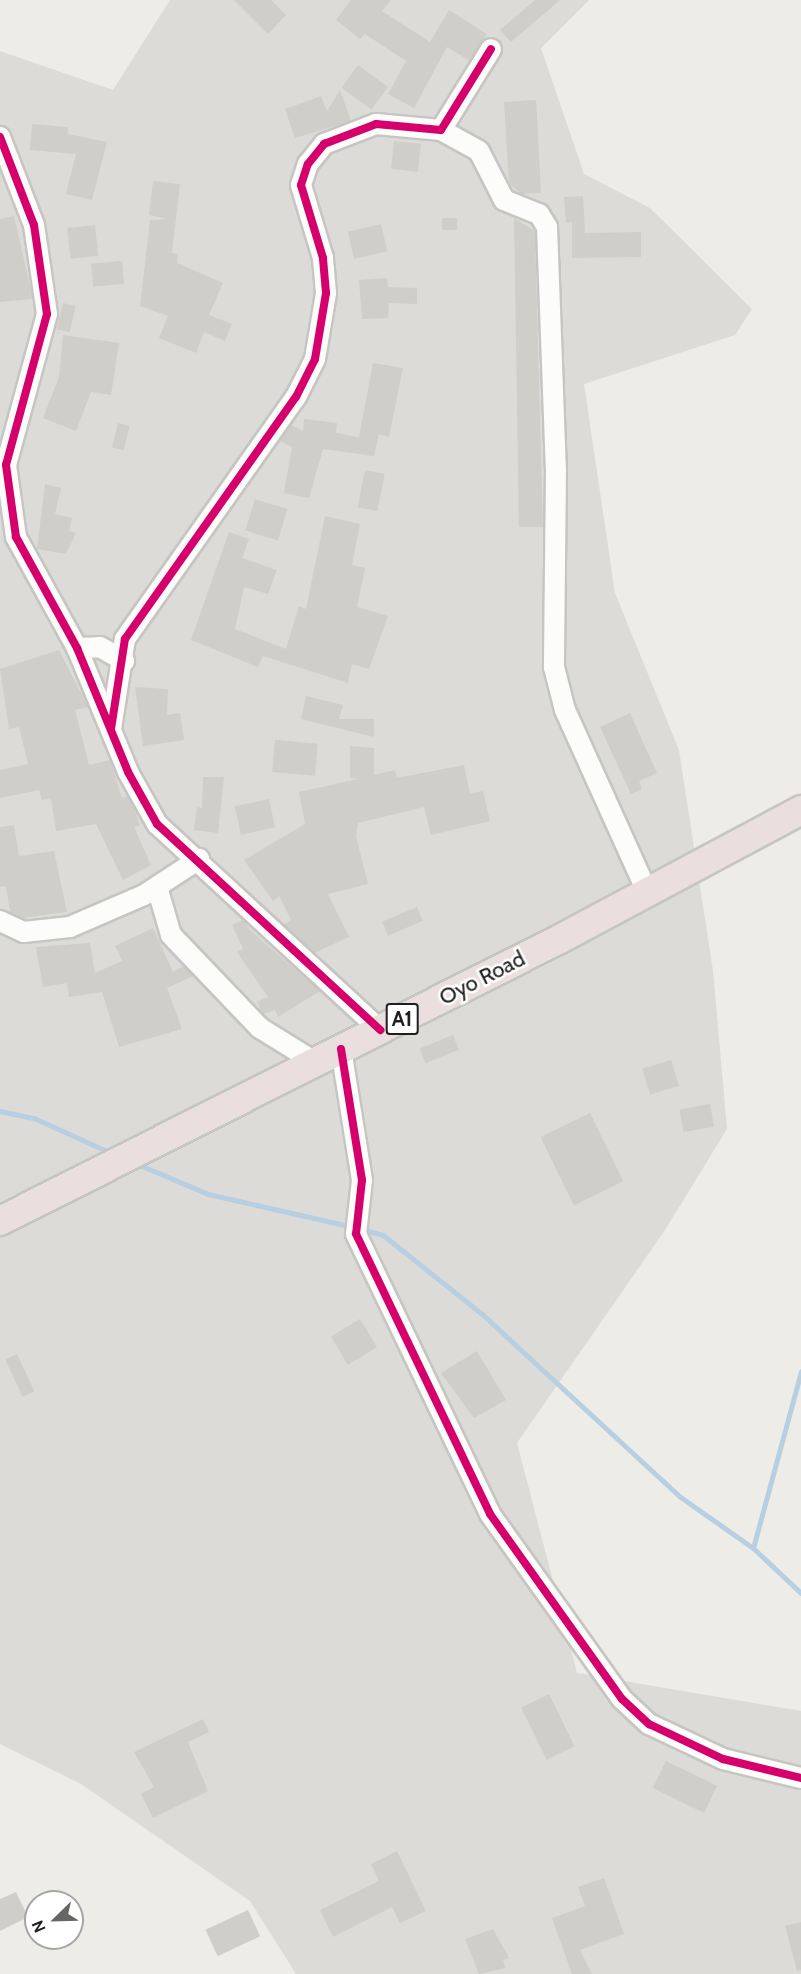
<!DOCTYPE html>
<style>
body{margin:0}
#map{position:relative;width:801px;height:1974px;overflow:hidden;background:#edece6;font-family:Cabin,sans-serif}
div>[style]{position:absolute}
.residential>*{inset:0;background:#dcdbd8}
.stream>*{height:5px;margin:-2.5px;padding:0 2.5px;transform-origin:2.5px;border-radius:2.5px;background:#b7cfe2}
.building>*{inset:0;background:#cfcec9;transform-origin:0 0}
.roads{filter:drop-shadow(2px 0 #c5c5c2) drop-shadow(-2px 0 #c5c5c2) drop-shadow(0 2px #c5c5c2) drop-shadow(0 -2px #c5c5c2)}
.minor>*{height:20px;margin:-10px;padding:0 10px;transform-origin:10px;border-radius:10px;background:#fcfcfb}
.highway>*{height:28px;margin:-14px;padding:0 14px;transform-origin:14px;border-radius:14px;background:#eadfde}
.cycleway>*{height:8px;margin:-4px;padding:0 4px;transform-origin:4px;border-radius:4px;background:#d6006c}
span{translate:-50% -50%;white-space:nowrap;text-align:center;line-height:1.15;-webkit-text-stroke:5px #fff;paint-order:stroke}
.shield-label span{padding:2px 4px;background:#fff;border:2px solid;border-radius:4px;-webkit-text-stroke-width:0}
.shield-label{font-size:21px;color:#1e1e1e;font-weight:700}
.street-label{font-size:22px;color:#1e1e1e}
.north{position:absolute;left:24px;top:1890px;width:60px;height:60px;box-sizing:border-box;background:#fff;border:2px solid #a5a5a5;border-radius:50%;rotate:247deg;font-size:16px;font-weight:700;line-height:24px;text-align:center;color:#1e1e1e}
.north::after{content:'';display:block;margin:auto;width:21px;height:27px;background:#666664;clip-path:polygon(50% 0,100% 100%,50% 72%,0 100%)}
</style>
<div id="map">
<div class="residential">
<i style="clip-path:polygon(170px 0,589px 0,541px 48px,584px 174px,650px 208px,752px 309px,735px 335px,584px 384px,615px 593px,679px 750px,713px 971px,727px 1129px,665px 1230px,517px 1443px,577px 1673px,801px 1711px,801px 1974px,296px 1974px,250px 1901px,81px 1784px,0 1744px,0 51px,113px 90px)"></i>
</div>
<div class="stream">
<i style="left:0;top:1111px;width:35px;rotate:12deg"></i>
<i style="left:34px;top:1118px;width:87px;rotate:24.5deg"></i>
<i style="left:135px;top:1163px;width:79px;rotate:23deg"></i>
<i style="left:208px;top:1194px;width:149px;rotate:12.8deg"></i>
<i style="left:362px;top:1229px;width:22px;rotate:16deg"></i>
<i style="left:383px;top:1235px;width:127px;rotate:38.6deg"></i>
<i style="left:482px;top:1314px;width:268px;rotate:42.7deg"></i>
<i style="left:679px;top:1496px;width:90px;rotate:35.1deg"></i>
<i style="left:753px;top:1548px;width:66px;rotate:43.2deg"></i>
<i style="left:753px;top:1548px;width:183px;rotate:-74.8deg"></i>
</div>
<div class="building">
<i style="clip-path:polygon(234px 0,271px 0,286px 15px,268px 34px)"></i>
<i style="clip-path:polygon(351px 0,391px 0,382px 11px,430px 42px,449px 10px,487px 34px,470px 61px,447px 47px,414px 108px,388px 94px,406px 61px,365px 34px,360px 39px,336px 20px)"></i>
<i style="clip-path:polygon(535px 0,560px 0,511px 42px,500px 30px)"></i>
<i style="left:358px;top:65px;width:37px;height:28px;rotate:36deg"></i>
<i style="clip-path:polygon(340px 90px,351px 121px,295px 138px,285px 109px,321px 96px,327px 111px)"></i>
<i style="clip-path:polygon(536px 100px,541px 193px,521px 194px,509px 183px,504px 102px)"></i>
<i style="clip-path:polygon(32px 124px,68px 127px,68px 134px,107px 142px,92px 200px,66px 194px,76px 154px,30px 150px)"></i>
<i style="left:394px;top:141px;width:27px;height:28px;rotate:6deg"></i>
<i style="clip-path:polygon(153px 181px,180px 184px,172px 253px,178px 254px,177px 263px,223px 283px,209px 315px,232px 324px,225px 341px,204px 332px,196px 353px,159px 338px,168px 316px,140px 306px,150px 220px,166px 219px,149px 215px)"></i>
<i style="clip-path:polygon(583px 196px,585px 233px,641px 232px,641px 257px,572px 258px,572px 222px,566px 223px,564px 197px)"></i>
<i style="clip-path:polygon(14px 216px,33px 299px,0 302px,0 219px)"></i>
<i style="left:442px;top:218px;width:15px;height:12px"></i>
<i style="clip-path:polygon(514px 218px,535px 231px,543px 527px,519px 527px)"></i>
<i style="left:381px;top:224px;width:28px;height:34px;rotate:77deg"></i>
<i style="left:95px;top:225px;width:31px;height:28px;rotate:84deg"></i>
<i style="left:122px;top:261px;width:23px;height:31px;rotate:85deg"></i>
<i style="clip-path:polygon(387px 278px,388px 287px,417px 288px,417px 304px,389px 303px,388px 318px,362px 319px,359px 280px)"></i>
<i style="left:63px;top:303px;width:13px;height:27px;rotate:13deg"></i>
<i style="clip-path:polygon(63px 335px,119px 343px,111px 395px,91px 392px,76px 431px,43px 418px,59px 377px)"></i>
<i style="clip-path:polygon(373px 363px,403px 368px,389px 437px,379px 434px,374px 456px,323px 449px,309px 498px,284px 493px,292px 447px,280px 441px,291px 425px,303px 431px,304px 419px,337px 423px,336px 433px,359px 437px)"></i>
<i style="left:118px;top:423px;width:12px;height:25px;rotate:14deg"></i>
<i style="left:365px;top:470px;width:20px;height:38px;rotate:11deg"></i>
<i style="clip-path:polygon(45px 484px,61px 488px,55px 514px,72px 518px,69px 531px,76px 533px,66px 554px,37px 549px)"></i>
<i style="left:255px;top:499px;width:34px;height:33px;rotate:17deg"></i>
<i style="clip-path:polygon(325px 516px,360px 524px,352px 565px,365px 568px,357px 607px,388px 616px,369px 669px,352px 664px,348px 683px,263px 656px,258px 667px,191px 640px,229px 532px,249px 539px,242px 558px,277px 570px,268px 594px,244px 587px,235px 629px,286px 649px,299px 606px,306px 609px)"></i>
<i style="clip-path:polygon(59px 650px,88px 707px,75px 710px,89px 765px,110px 760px,122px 798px,128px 796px,133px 805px,140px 825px,134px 827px,151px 865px,123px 880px,96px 824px,56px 831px,51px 798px,42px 800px,39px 790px,0 798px,0 770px,28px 764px,19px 727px,9px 729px,0 669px)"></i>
<i style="clip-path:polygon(135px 687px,168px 689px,167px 715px,180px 713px,184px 740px,143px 746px)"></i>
<i style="clip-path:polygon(306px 696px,343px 705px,339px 719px,374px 719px,374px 737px,301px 719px)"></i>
<i style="clip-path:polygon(630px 713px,657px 773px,639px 781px,642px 789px,631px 794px,600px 727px)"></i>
<i style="left:275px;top:740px;width:43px;height:32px;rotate:5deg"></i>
<i style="clip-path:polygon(350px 746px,374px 748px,374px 775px,395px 770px,397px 778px,464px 765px,470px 794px,483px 791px,490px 821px,431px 835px,424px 807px,358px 823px,356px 836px,368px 884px,328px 894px,349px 937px,314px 953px,284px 925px,291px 920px,279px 896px,273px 901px,244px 860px,305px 824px,299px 792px,358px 779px,350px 778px)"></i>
<i style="clip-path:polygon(203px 777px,224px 777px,218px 833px,194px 830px,197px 807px,202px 808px)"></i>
<i style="left:269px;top:799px;width:29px;height:35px;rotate:78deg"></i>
<i style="clip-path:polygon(14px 825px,19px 856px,54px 851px,67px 912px,23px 918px,10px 912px,6px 886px,0 887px,0 827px)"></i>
<i style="left:417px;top:907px;width:15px;height:38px;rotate:67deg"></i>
<i style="clip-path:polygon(243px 920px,250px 930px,320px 991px,278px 1017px,275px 1010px,263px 1014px,257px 1002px,268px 997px,237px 952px,243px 949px,232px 925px)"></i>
<i style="clip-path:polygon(153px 928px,173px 972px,184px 966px,193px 976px,167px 988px,182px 1029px,119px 1047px,102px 992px,69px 997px,67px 983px,43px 987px,36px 947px,90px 943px,95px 973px,122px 961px,115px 946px)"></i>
<i style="left:453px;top:1035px;width:16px;height:36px;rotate:68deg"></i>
<i style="left:671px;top:1060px;width:27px;height:30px;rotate:73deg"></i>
<i style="left:710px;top:1104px;width:23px;height:31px;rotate:80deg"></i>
<i style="left:590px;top:1113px;width:76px;height:55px;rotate:64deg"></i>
<i style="left:360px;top:1319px;width:33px;height:34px;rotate:59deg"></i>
<i style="clip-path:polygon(477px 1351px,506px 1400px,474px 1418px,441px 1373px)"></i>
<i style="left:17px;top:1354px;width:41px;height:13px;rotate:65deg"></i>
<i style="left:549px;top:1694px;width:58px;height:31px;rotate:64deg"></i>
<i style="clip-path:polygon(203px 1719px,209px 1732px,188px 1742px,208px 1791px,153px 1818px,141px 1794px,154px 1787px,134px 1752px)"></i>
<i style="left:666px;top:1761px;width:57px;height:30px;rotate:26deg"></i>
<i style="clip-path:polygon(397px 1851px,426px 1911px,400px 1923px,392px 1907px,333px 1937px,320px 1910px,379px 1881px,371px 1864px)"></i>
<i style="clip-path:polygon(604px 1878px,624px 1934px,580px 1950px,592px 1974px,572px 1974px,552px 1918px,585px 1906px,578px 1887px)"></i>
<i style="clip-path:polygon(16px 1892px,28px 1917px,0 1931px,0 1899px)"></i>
<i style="left:248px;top:1910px;width:29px;height:47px;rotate:65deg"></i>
<i style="clip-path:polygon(801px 1922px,801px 1970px,797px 1971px,785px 1926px)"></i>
<i style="clip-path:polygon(493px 1929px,509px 1958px,503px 1960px,506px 1968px,479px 1974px,465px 1939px)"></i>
</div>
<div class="roads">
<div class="minor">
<i style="left:441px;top:130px;width:43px;rotate:28.9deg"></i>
<i style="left:479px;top:151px;width:55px;rotate:63deg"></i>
<i style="left:504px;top:200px;width:38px;rotate:22deg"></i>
<i style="left:539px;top:214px;width:15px;rotate:58deg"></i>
<i style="left:547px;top:227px;width:242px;rotate:87.9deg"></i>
<i style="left:556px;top:469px;width:198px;rotate:90.6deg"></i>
<i style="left:554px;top:667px;width:44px;rotate:75.7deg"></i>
<i style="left:565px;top:710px;width:200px;rotate:65.7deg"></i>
<i style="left:0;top:137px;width:94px;rotate:68.9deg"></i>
<i style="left:34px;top:225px;width:90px;rotate:81.7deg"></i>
<i style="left:47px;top:314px;width:156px;rotate:105.2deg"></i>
<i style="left:6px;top:465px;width:73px;rotate:82.1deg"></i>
<i style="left:16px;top:537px;width:127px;rotate:61.2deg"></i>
<i style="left:77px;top:648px;width:134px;rotate:67.6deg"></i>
<i style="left:128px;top:772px;width:60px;rotate:60.9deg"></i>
<i style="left:157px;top:824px;width:304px;rotate:42.7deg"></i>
<i style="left:77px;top:648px;width:23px;rotate:-2deg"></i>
<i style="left:100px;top:647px;width:28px;rotate:30deg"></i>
<i style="left:111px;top:729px;width:91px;rotate:-81.2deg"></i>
<i style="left:125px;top:639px;width:296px;rotate:-54.8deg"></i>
<i style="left:296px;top:397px;width:42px;rotate:-63.4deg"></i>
<i style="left:315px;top:359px;width:67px;rotate:-80.5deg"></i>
<i style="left:326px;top:293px;width:35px;rotate:-95deg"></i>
<i style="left:323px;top:258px;width:76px;rotate:-106.8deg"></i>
<i style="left:301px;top:185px;width:22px;rotate:-72deg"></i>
<i style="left:308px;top:164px;width:26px;rotate:-51deg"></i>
<i style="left:324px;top:144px;width:56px;rotate:-21deg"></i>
<i style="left:376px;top:124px;width:65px;rotate:5.3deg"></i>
<i style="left:441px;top:130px;width:95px;rotate:-58.3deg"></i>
<i style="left:157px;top:887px;width:50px;rotate:73.7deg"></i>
<i style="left:171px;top:935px;width:129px;rotate:46.3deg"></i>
<i style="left:260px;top:1028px;width:65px;rotate:31.7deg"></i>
<i style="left:0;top:921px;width:26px;rotate:25deg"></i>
<i style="left:24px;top:932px;width:46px;rotate:-6.2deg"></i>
<i style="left:70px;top:927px;width:81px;rotate:-23.4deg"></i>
<i style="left:144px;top:895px;width:66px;rotate:-33.2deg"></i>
<i style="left:341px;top:1049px;width:133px;rotate:80.9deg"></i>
<i style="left:362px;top:1180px;width:54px;rotate:96.3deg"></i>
<i style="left:356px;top:1234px;width:310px;rotate:64.4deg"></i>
<i style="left:490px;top:1514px;width:227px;rotate:54.5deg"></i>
<i style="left:622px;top:1699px;width:37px;rotate:43deg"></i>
<i style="left:649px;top:1724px;width:82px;rotate:25.3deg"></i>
<i style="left:723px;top:1759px;width:80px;rotate:13.7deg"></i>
</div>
<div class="highway">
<i style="left:0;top:1221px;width:625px;rotate:-26.73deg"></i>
<i style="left:558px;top:940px;width:276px;rotate:-28.1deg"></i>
</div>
</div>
<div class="cycleway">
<i style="left:0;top:137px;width:94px;rotate:68.9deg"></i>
<i style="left:34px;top:225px;width:90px;rotate:81.7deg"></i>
<i style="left:47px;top:314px;width:156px;rotate:105.2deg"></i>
<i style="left:6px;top:465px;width:73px;rotate:82.1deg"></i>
<i style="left:16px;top:537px;width:127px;rotate:61.2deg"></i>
<i style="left:77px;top:648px;width:134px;rotate:67.6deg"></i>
<i style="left:128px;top:772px;width:60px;rotate:60.9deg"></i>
<i style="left:157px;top:824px;width:304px;rotate:42.7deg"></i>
<i style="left:111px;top:729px;width:91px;rotate:-81.2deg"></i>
<i style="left:125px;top:639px;width:296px;rotate:-54.8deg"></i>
<i style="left:296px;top:397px;width:42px;rotate:-63.4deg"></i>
<i style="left:315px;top:359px;width:67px;rotate:-80.5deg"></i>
<i style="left:326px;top:293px;width:35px;rotate:-95deg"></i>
<i style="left:323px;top:258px;width:76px;rotate:-106.8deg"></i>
<i style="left:301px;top:185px;width:22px;rotate:-72deg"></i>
<i style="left:308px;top:164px;width:26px;rotate:-51deg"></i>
<i style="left:324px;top:144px;width:56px;rotate:-21deg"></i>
<i style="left:376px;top:124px;width:65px;rotate:5.3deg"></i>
<i style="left:441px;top:130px;width:95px;rotate:-58.3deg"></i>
<i style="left:341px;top:1049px;width:133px;rotate:80.9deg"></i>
<i style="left:362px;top:1180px;width:54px;rotate:96.3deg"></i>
<i style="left:356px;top:1234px;width:310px;rotate:64.4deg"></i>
<i style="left:490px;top:1514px;width:227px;rotate:54.5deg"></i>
<i style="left:622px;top:1699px;width:37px;rotate:43deg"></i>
<i style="left:649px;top:1724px;width:82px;rotate:25.3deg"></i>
<i style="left:723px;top:1759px;width:80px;rotate:13.7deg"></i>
</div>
<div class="shield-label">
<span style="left:402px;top:1019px">A1</span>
</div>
<div class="street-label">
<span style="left:482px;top:978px;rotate:-27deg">Oyo Road</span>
</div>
<div class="north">N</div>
</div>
